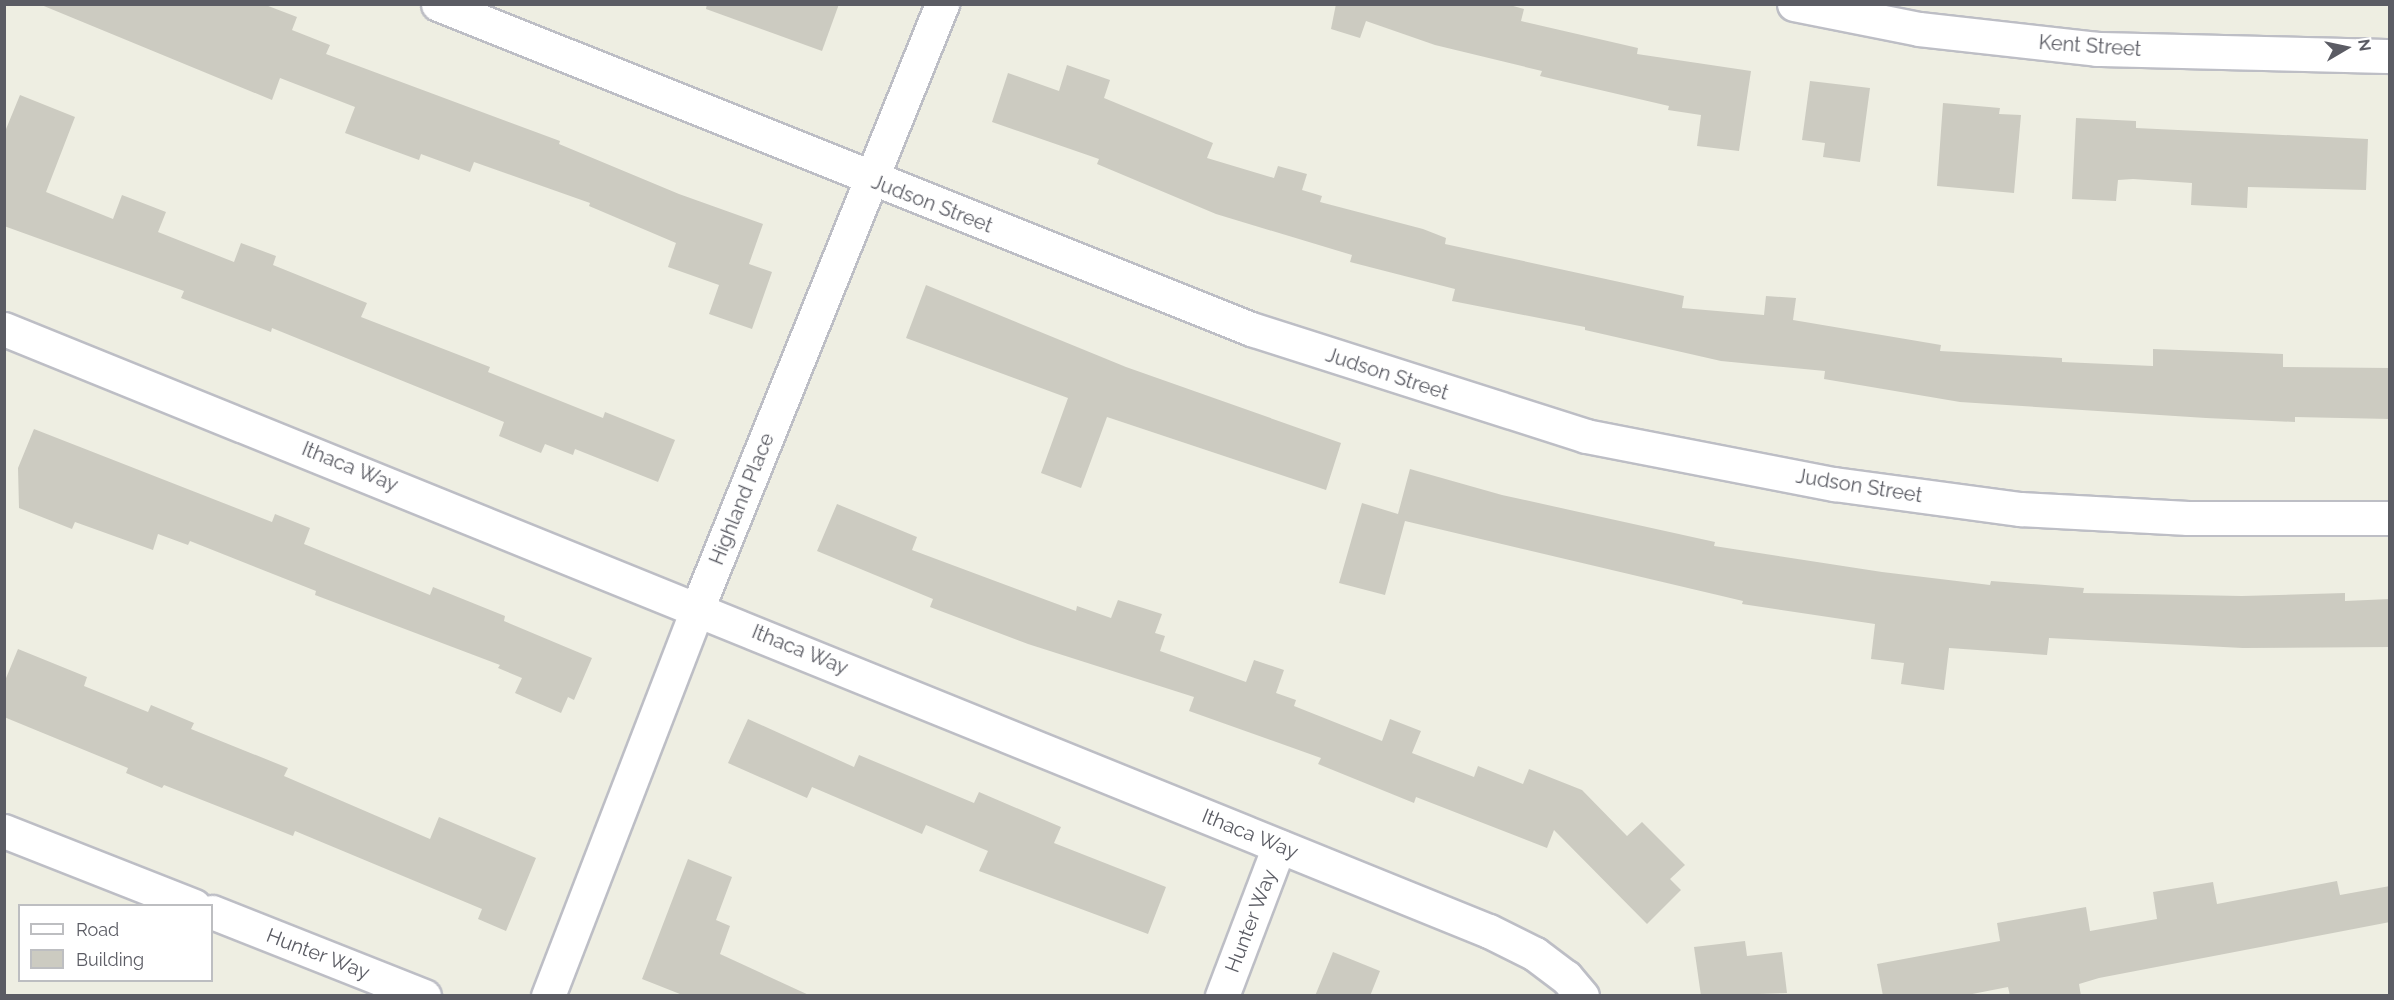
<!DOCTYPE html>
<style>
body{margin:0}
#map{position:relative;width:2394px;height:1000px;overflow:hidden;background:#eeeee2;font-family:Raleway,sans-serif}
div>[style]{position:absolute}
.building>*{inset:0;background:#cccbc1}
.roads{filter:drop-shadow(2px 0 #bdbec5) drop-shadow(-2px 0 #bdbec5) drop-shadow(0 2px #bdbec5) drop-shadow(0 -2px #bdbec5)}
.minor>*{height:33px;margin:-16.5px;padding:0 16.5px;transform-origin:16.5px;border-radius:16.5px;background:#fff}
span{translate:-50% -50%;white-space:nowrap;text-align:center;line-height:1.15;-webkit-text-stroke:4.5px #fff;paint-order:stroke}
.street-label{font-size:20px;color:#5b5c64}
.frame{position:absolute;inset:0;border:6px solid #5b5c64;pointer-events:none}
.legend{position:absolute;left:18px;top:904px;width:195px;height:78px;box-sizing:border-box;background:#fff;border:2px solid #bdbec1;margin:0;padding:8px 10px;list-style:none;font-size:18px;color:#5b5c64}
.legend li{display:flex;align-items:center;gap:12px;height:30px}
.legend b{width:30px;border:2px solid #bdbec1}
.north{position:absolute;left:2316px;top:18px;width:60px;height:60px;-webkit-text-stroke:4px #fff;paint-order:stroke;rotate:81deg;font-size:16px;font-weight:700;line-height:24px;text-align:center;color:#5b5c64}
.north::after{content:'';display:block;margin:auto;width:21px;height:27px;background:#5b5c64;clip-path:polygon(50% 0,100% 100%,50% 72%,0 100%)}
</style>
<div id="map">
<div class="building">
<i style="clip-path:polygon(39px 4px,263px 4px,297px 17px,292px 30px,330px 45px,326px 54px,560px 141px,559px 144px,679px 194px,763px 224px,749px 264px,772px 272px,752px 329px,709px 314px,719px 285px,668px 267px,676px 243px,589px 206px,590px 203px,474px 162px,470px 172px,421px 154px,419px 160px,345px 133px,355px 107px,337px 100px,280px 78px,272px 100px)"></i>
<i style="clip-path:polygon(707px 4px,839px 4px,822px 51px,706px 9px)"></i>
<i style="clip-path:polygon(1336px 4px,1506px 4px,1524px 9px,1521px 21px,1638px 48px,1637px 54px,1751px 71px,1739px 151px,1697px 146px,1701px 115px,1668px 110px,1669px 106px,1540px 76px,1542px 71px,1435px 45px,1366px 21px,1360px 38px,1331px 29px)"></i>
<i style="clip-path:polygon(1067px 65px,1110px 80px,1104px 98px,1213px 143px,1207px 158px,1274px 178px,1278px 166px,1307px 174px,1302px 190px,1322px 196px,1320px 202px,1423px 229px,1446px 238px,1445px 244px,1684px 296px,1682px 308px,1764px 315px,1766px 296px,1796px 298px,1793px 320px,1941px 345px,1940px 351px,2062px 358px,2062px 362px,2153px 366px,2153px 349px,2283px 354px,2283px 367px,2390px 368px,2390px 419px,2295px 417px,2295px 422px,2206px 418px,1960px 402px,1824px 379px,1825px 371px,1721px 361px,1585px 330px,1585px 327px,1452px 301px,1455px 289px,1350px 262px,1352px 255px,1216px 214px,1097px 164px,1099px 159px,992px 122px,1008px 73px,1059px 91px)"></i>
<i style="clip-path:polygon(1810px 81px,1870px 88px,1860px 162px,1823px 157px,1825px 143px,1802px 140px)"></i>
<i style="clip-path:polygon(20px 95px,75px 117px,46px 192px,113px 219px,122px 195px,166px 212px,158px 232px,234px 262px,241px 243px,276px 256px,273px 265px,367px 303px,361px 317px,490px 367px,488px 372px,603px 418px,605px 412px,675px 440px,658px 482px,575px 449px,573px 455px,545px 444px,541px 453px,499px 436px,504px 422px,272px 328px,271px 332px,181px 298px,184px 291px,4px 226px,4px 134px)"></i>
<i style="clip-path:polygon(1943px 103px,2000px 108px,1999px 114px,2021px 115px,2014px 193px,1937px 186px)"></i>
<i style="clip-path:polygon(2076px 118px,2136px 121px,2136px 128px,2368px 139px,2366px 190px,2248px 187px,2247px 208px,2191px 205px,2192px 183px,2133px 179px,2118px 180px,2116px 201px,2072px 199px)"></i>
<i style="clip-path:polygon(926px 285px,1126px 367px,1341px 443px,1326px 490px,1107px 417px,1081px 488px,1041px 473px,1068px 398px,906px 338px)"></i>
<i style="clip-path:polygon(34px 429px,272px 522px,275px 514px,310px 528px,304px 544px,430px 595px,433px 587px,505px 616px,504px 621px,592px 658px,574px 700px,568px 697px,561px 713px,515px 693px,522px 678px,498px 668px,500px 665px,315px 595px,316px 591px,190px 541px,188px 545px,158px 534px,153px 550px,75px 522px,72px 529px,19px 508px,18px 468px)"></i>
<i style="clip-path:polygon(1410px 469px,1502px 495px,1715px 542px,1714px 546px,1882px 572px,1990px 585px,1991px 581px,2084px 588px,2083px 593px,2242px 596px,2345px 593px,2345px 601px,2390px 599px,2390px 647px,2243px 648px,2049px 638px,2047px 655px,1949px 648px,1944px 690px,1901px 684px,1904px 663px,1871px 659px,1875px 624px,1742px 604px,1743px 601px,1405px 521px,1385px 595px,1339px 583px,1362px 503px,1398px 514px)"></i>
<i style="clip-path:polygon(837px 504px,917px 537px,912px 550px,1076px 611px,1077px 606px,1111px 618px,1118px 600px,1162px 614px,1155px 633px,1165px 636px,1160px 651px,1246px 682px,1254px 660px,1284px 670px,1276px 693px,1296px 700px,1294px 706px,1382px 741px,1390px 719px,1421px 731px,1412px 753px,1474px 777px,1478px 766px,1523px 784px,1529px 769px,1582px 790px,1627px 836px,1642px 822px,1685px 865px,1670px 879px,1681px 890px,1647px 924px,1554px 830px,1547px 848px,1416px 797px,1414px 803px,1318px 764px,1321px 758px,1189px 711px,1194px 697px,1028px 644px,930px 607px,933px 599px,817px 551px)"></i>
<i style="clip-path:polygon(18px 649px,87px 677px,84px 686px,148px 712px,151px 705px,194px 723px,191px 729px,288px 768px,284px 776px,430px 839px,439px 817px,536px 858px,506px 931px,478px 919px,482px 909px,295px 831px,293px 836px,164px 785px,162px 788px,126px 773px,128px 768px,4px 717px,4px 683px)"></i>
<i style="clip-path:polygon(748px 719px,854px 767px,859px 755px,974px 803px,979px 792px,1061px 827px,1054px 843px,1166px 887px,1148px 934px,979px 871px,988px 851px,926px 825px,922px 834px,812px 787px,807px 798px,728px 763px)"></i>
<i style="clip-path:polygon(688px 859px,732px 877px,716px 920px,730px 926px,720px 954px,811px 996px,685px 996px,642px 979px)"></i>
<i style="clip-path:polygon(2337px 881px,2340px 895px,2390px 886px,2390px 922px,2099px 978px,2079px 984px,2081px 996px,2010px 996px,2008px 987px,1962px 996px,1883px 996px,1877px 964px,2000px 941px,1997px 923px,2086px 907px,2090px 931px,2157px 919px,2153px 892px,2213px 882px,2217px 904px)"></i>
<i style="clip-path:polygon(1745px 941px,1747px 956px,1782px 952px,1787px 993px,1701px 996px,1694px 947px)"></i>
<i style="clip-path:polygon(1333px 952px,1380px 971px,1370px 996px,1315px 996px)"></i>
</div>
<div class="roads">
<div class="minor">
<i style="left:438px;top:4px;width:876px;rotate:21.79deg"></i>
<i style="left:1251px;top:329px;width:352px;rotate:17.7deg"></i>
<i style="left:1586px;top:436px;width:253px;rotate:11deg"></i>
<i style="left:1834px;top:484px;width:188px;rotate:7.7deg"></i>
<i style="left:2020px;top:509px;width:168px;rotate:3.1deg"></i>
<i style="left:2188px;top:518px;width:202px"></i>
<i style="left:1794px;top:4px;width:127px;rotate:11.3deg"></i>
<i style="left:1919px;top:29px;width:179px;rotate:6.4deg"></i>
<i style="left:2097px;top:49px;width:293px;rotate:1.4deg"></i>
<i style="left:4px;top:329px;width:1602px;rotate:22.07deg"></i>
<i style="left:1489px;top:931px;width:51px;rotate:26.6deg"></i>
<i style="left:1535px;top:954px;width:39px;rotate:37deg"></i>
<i style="left:1566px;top:977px;width:25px;rotate:50deg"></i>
<i style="left:4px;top:831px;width:204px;rotate:21.5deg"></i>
<i style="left:212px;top:912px;width:228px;rotate:21.6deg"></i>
<i style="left:548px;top:996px;width:415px;rotate:-68.9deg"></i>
<i style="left:697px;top:609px;width:653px;rotate:-67.95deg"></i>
<i style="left:1222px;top:996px;width:160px;rotate:-69.2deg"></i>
</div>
</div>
<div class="street-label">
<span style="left:2090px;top:46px;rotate:4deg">Kent Street</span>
<span style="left:932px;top:204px;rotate:21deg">Judson Street</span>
<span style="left:1387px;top:374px;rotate:18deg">Judson Street</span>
<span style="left:350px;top:467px;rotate:22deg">Ithaca Way</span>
<span style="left:1859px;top:486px;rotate:9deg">Judson Street</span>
<span style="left:742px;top:499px;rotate:-68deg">Highland Place</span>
<span style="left:800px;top:650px;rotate:22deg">Ithaca Way</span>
<span style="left:1250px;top:834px;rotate:22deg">Ithaca Way</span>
<span style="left:1251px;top:921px;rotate:-69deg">Hunter Way</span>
<span style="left:318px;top:954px;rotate:21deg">Hunter Way</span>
</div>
<div class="frame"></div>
<ul class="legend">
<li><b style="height:8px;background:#fff"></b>Road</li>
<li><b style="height:16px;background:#cccbc1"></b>Building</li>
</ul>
<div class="north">N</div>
</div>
